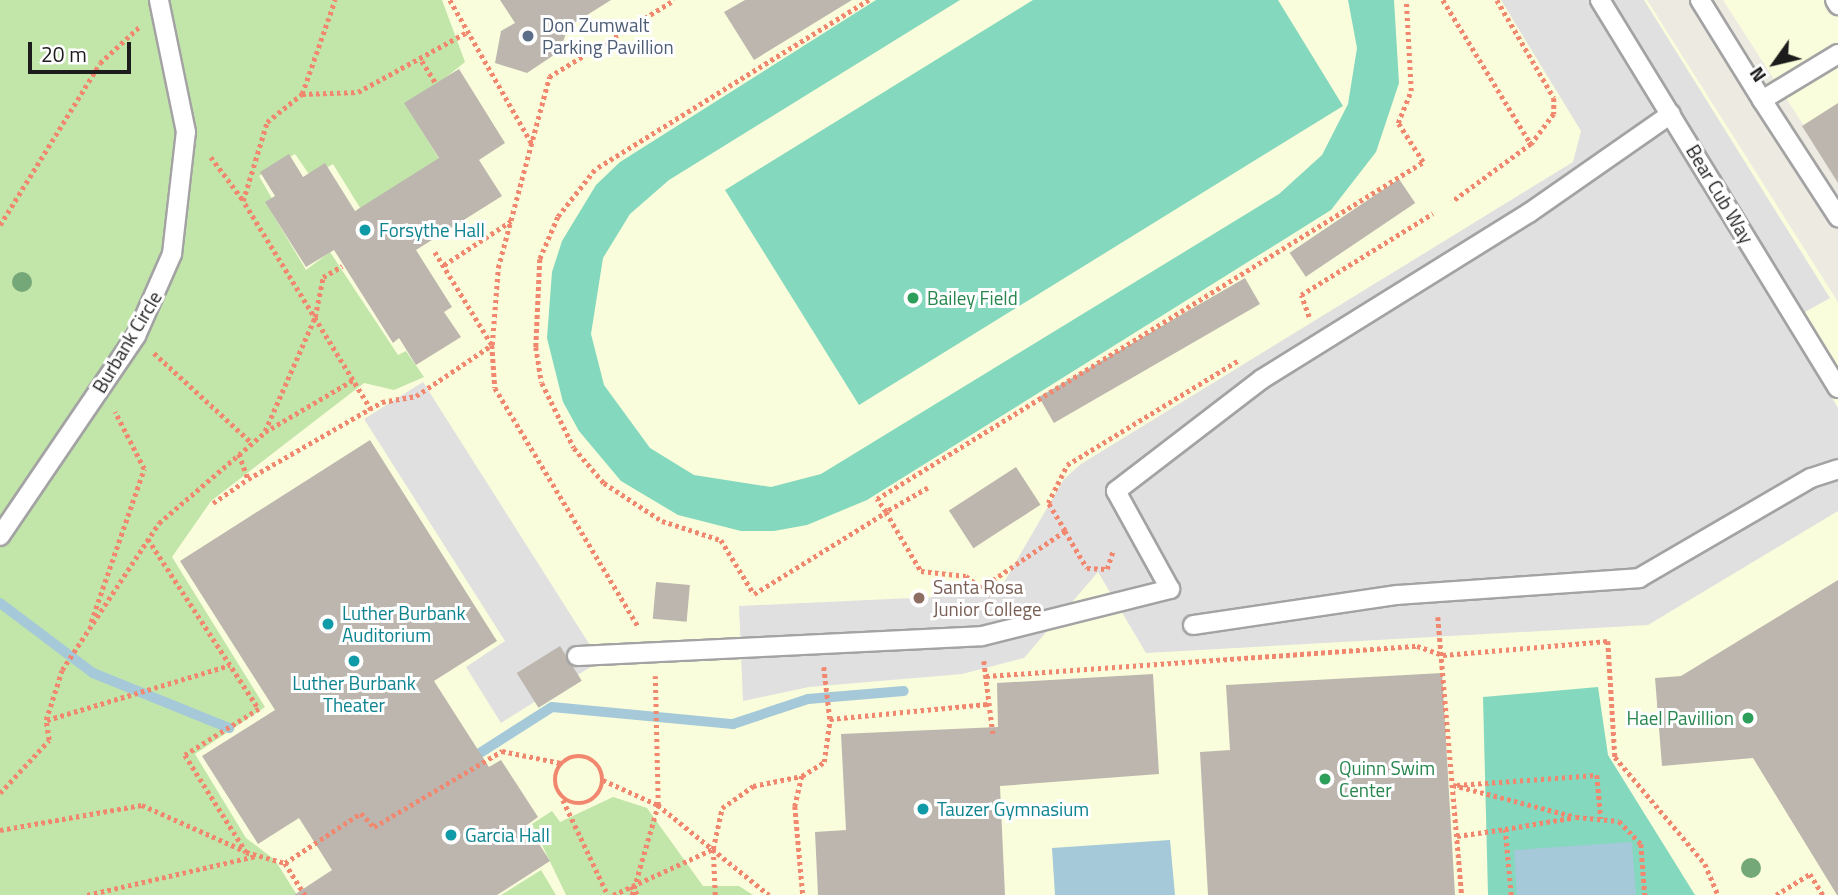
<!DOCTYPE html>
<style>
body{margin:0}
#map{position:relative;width:1838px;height:895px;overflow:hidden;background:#edeae2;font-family:"Titillium Web",sans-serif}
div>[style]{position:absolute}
.education>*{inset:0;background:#fafddb}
.grass>*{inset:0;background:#c2e5aa}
.pitch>*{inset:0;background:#84d8be}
.parking>*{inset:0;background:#e0e0e0}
.water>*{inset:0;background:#a5c9d8}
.stream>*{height:10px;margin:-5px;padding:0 5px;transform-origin:5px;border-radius:5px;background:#a5c9d8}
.building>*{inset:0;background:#bdb6af;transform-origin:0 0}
.path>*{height:4.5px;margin-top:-2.25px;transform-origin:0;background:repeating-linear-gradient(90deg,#f1876f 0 3.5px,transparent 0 7px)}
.path>.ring{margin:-2.25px;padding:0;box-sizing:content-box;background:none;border:4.5px solid #f1876f;border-radius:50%}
.roads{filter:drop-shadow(2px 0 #a3a3a3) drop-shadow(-2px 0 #a3a3a3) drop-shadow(0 2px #a3a3a3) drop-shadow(0 -2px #a3a3a3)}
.lane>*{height:18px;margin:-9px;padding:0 9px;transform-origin:9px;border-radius:9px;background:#fff}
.trees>*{width:20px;height:20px;margin:-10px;border-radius:50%;background:#75a878}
.dots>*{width:19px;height:19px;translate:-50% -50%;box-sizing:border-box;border:4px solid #fff;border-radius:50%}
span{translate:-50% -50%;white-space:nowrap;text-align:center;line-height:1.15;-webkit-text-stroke:6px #fff;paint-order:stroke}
.service-label{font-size:19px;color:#4e5e75}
.left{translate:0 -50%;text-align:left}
.street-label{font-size:19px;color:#1c1c1c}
.culture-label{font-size:19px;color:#0d838f}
.leisure-label{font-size:19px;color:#27864d}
.right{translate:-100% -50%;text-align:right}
.education-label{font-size:19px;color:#785e54}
.north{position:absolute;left:1740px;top:28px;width:70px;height:70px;-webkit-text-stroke:5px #fff;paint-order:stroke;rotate:236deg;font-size:19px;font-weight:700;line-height:28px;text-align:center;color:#1c1c1c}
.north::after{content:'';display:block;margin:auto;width:24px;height:32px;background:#1c1c1c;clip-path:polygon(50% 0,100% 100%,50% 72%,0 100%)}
.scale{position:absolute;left:28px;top:42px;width:103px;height:32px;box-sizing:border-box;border:4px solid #1c1c1c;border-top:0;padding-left:9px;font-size:21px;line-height:24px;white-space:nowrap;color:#1c1c1c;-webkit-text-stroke:5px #fff;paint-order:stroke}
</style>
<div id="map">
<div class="education">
<i style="clip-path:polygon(0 0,1647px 0,1838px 302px,1838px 895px,0 895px)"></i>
<i style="clip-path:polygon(1723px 0,1838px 0,1838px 179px)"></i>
</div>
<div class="grass">
<i style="clip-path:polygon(0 0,442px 0,465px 62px,408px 108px,441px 162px,362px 211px,333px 164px,311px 177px,295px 154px,259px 176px,274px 202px,268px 206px,306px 270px,330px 252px,398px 355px,406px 351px,424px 377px,394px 390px,364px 383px,211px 501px,172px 557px,265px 707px,195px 754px,246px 838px,275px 860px,297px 895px,0 895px)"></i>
<i style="clip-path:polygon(613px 797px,647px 808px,703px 886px,739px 886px,753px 895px,566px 895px,532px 824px,552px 811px,560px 822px)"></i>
<i style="clip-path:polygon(541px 870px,556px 895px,501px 895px)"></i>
</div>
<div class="pitch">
<i style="clip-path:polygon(876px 0,960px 0,669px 180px,630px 214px,603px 258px,591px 334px,604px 385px,650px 448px,694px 475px,771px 487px,821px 474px,1279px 194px,1322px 155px,1348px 104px,1357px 48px,1348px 0,1394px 0,1399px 83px,1376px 152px,1331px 210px,867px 500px,807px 525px,774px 531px,741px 531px,678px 515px,621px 481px,579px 431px,563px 402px,547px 338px,552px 272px,562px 241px,596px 185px,620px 162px)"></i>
<i style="clip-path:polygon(1033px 0,1278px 0,1343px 106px,859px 405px,725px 190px)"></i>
<i style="clip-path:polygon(1598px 687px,1608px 755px,1695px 895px,1488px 895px,1483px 697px)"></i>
</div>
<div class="parking">
<i style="clip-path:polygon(1501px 0,1644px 0,1830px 298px,1787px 322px,1838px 408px,1838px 511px,1648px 625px,1146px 653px,1098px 572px,1024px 658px,962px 674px,809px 687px,743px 701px,739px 606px,997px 594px,1064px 479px,1081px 464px,1573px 162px,1581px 131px)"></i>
<i style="clip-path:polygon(423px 382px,600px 661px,501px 723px,466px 667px,505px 641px,364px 419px)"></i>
</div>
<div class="water">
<i style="clip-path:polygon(1170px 840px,1175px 895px,1055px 895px,1052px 848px)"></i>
<i style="clip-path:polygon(1632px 842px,1636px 895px,1517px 895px,1514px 850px)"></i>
</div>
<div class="stream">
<i style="left:0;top:603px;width:116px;rotate:37deg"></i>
<i style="left:93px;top:673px;width:147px;rotate:22deg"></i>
<i style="left:469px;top:760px;width:98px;rotate:-32.6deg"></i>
<i style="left:552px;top:707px;width:182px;rotate:5.4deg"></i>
<i style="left:733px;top:724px;width:79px;rotate:-18.4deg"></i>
<i style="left:808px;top:699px;width:96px;rotate:-4.8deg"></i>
</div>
<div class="building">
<i style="clip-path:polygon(500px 0,611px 0,568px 27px,560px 51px,527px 73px,495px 63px,501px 31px,515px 23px)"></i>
<i style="clip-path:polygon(745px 0,852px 0,754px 60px,724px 12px)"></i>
<i style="clip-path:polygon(459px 69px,505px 143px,479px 160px,502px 196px,416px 250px,452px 307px,444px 312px,461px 337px,416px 365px,399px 338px,393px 343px,334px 250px,306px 267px,265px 202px,275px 196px,260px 172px,289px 154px,303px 177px,325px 163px,355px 211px,439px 158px,404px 103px)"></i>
<i style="clip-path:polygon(1838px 103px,1838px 183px,1802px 126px)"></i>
<i style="left:1399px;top:179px;width:29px;height:132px;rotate:56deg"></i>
<i style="left:1245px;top:278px;width:30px;height:238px;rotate:60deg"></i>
<i style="clip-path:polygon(370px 440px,497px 641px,434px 681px,489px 767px,501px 760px,538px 817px,527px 825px,550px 861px,497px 895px,294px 895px,332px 870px,299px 818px,258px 844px,202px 756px,275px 710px,180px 561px)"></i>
<i style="left:1016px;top:467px;width:45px;height:80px;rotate:57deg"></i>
<i style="clip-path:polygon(1838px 580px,1838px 895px,1837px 895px,1753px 758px,1662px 766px,1655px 678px,1681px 676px)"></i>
<i style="left:656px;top:582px;width:34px;height:37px;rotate:5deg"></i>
<i style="left:560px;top:646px;width:41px;height:51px;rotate:58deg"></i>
<i style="clip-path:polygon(1442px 673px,1455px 895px,1208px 895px,1200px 752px,1230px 750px,1226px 685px)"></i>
<i style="clip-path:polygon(1153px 674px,1159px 774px,1000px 786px,1005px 895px,818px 895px,815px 832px,846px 830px,841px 734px,998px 727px,997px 683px)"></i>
</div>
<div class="path">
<i style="left:450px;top:0;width:166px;rotate:60.3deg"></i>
<i style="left:869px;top:0;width:322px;rotate:148.2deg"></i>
<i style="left:595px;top:170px;width:60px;rotate:128.2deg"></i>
<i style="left:558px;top:217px;width:46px;rotate:113.2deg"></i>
<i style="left:540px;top:259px;width:88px;rotate:92.6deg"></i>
<i style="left:536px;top:347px;width:36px;rotate:81deg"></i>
<i style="left:542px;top:383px;width:72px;rotate:63.8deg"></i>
<i style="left:574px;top:448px;width:46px;rotate:49.4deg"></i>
<i style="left:604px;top:483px;width:69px;rotate:33.2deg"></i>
<i style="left:662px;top:521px;width:62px;rotate:17.9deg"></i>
<i style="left:721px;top:540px;width:63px;rotate:58.6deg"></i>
<i style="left:754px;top:594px;width:155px;rotate:-31.8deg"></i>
<i style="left:886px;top:512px;width:69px;rotate:59.3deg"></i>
<i style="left:921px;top:571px;width:45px;rotate:6.3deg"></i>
<i style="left:966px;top:576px;width:33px;rotate:38deg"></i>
<i style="left:1443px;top:0;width:169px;rotate:58.6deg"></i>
<i style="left:1531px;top:144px;width:98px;rotate:143.7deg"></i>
<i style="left:1497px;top:0;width:113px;rotate:59.8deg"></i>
<i style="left:1554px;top:98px;width:16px;rotate:90deg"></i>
<i style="left:1554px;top:114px;width:38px;rotate:127deg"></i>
<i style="left:422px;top:61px;width:26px;rotate:58deg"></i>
<i style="left:302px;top:94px;width:100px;rotate:-70.7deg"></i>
<i style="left:211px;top:157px;width:54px;rotate:53.3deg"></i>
<i style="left:0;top:225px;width:190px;rotate:-58.3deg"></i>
<i style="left:100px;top:63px;width:53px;rotate:-42.7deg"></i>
<i style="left:435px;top:252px;width:109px;rotate:58.5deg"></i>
<i style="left:492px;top:345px;width:43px;rotate:86deg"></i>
<i style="left:495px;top:388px;width:278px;rotate:59deg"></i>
<i style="left:444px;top:265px;width:80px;rotate:-33.3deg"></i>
<i style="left:1309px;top:317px;width:23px;rotate:-110deg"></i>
<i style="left:1301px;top:295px;width:155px;rotate:-31.8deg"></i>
<i style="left:154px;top:353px;width:133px;rotate:42.6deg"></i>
<i style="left:371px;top:410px;width:245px;rotate:-121.5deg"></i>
<i style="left:243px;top:201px;width:83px;rotate:-73.1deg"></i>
<i style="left:267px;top:122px;width:45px;rotate:-38.7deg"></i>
<i style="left:302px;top:94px;width:56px;rotate:-2deg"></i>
<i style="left:358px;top:92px;width:124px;rotate:-28.8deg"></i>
<i style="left:265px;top:431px;width:124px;rotate:-66.3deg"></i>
<i style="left:315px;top:317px;width:41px;rotate:-78.7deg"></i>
<i style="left:323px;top:277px;width:22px;rotate:-30deg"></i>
<i style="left:239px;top:454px;width:27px;rotate:70deg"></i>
<i style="left:248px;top:479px;width:155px;rotate:-29.9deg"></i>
<i style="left:382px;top:402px;width:35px;rotate:-10deg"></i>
<i style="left:416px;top:396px;width:92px;rotate:-33.9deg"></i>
<i style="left:492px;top:345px;width:77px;rotate:-85.5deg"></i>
<i style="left:498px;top:268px;width:198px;rotate:-75deg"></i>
<i style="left:549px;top:77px;width:147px;rotate:-31.6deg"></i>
<i style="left:928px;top:488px;width:48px;rotate:150.3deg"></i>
<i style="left:886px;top:512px;width:16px;rotate:-125deg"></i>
<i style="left:877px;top:499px;width:642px;rotate:-31.68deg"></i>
<i style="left:1423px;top:162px;width:46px;rotate:-122.7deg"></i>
<i style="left:1398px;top:123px;width:35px;rotate:-68deg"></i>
<i style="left:1411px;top:91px;width:91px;rotate:-93.1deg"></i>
<i style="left:213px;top:503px;width:42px;rotate:-34.4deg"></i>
<i style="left:1065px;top:531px;width:43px;rotate:59.3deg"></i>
<i style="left:1087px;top:568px;width:20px;rotate:3deg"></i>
<i style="left:1107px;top:569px;width:20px;rotate:-72deg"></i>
<i style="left:148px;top:539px;width:203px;rotate:56.9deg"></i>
<i style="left:259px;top:709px;width:87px;rotate:148.1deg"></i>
<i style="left:185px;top:755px;width:115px;rotate:57.8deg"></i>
<i style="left:246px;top:852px;width:41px;rotate:15.8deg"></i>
<i style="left:285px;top:863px;width:38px;rotate:58deg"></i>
<i style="left:981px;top:588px;width:102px;rotate:-34.2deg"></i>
<i style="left:1065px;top:531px;width:33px;rotate:-121deg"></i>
<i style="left:1048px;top:503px;width:42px;rotate:-63.4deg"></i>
<i style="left:1067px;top:465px;width:202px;rotate:-31.4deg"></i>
<i style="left:1438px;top:617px;width:279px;rotate:85.1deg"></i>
<i style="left:91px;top:622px;width:162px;rotate:-70.9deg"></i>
<i style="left:144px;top:469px;width:64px;rotate:-117deg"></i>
<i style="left:984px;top:661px;width:73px;rotate:82.9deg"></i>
<i style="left:824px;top:667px;width:52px;rotate:83.4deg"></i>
<i style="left:986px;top:676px;width:432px;rotate:-4deg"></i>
<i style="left:1417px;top:646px;width:28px;rotate:19deg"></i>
<i style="left:1443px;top:655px;width:166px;rotate:-4.8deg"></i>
<i style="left:1608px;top:641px;width:116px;rotate:86.5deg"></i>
<i style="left:1615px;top:757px;width:140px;rotate:49.9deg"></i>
<i style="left:1705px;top:864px;width:34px;rotate:67deg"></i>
<i style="left:47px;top:720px;width:191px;rotate:-16.7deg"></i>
<i class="ring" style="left:555px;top:756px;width:43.5px;height:43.5px"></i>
<i style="left:802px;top:776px;width:31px;rotate:103deg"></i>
<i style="left:795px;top:806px;width:89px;rotate:84.9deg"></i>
<i style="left:603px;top:780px;width:60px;rotate:24.4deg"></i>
<i style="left:658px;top:805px;width:143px;rotate:39deg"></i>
<i style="left:1453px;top:785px;width:127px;rotate:14.6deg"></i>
<i style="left:1576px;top:817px;width:43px;rotate:5.3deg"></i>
<i style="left:1619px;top:821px;width:32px;rotate:46deg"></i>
<i style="left:1641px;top:844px;width:51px;rotate:85.5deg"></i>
<i style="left:1457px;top:785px;width:140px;rotate:-4.1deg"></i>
<i style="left:1597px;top:775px;width:44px;rotate:84.8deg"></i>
<i style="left:0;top:793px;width:72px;rotate:-47.2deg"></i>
<i style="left:49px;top:740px;width:20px;rotate:-99deg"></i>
<i style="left:46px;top:720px;width:52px;rotate:-72.3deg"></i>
<i style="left:62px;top:670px;width:176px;rotate:-56.6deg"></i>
<i style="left:159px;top:523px;width:140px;rotate:-40.6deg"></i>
<i style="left:265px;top:432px;width:102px;rotate:-30.6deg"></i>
<i style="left:563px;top:800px;width:105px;rotate:64.7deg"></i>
<i style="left:0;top:830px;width:144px;rotate:-10deg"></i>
<i style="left:142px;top:805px;width:113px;rotate:24.1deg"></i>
<i style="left:1457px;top:836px;width:49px;rotate:-8.3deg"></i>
<i style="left:285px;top:863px;width:91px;rotate:-33.3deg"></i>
<i style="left:361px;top:813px;width:19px;rotate:47deg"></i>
<i style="left:374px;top:827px;width:149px;rotate:-30.7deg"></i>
<i style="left:502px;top:751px;width:60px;rotate:11.5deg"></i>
<i style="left:631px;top:886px;width:11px;rotate:52deg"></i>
<i style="left:87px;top:895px;width:173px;rotate:-13deg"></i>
<i style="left:613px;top:895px;width:110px;rotate:-24.7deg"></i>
<i style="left:632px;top:895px;width:94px;rotate:-73.9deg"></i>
<i style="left:658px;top:805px;width:129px;rotate:-91.3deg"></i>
<i style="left:715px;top:895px;width:46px;rotate:-92.5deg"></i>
<i style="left:713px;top:849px;width:42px;rotate:-77.6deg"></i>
<i style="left:722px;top:808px;width:38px;rotate:-35deg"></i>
<i style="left:753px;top:786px;width:50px;rotate:-11.5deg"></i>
<i style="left:802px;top:776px;width:26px;rotate:-32deg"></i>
<i style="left:824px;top:762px;width:43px;rotate:-82.1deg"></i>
<i style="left:830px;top:719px;width:161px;rotate:-5.4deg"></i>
<i style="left:1511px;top:895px;width:66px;rotate:-95.2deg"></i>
<i style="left:1505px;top:829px;width:67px;rotate:-9.5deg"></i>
<i style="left:1776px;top:895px;width:40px;rotate:-32deg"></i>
<i style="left:1810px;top:874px;width:25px;rotate:58deg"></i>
</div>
<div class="roads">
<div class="lane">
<i style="left:1600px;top:0;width:455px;rotate:58.5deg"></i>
<i style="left:1700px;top:0;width:118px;rotate:58.2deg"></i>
<i style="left:1835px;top:0;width:6px;rotate:59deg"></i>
<i style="left:1838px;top:54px;width:89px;rotate:148.8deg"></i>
<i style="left:1762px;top:100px;width:140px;rotate:57deg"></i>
<i style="left:0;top:536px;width:242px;rotate:-55.8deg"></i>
<i style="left:136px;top:336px;width:90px;rotate:-66.3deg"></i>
<i style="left:172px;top:254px;width:123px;rotate:-83.5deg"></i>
<i style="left:186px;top:132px;width:135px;rotate:-101.6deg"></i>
<i style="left:1193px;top:625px;width:206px;rotate:-8.4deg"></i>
<i style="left:1397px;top:595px;width:243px;rotate:-4deg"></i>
<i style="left:1639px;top:578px;width:199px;rotate:-30.2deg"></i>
<i style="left:1811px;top:478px;width:28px;rotate:-18deg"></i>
<i style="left:577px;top:656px;width:405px;rotate:-2.8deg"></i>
<i style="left:982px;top:636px;width:194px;rotate:-14deg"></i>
<i style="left:1170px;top:589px;width:112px;rotate:-118.9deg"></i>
<i style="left:1116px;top:491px;width:184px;rotate:-37.5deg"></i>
<i style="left:1262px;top:379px;width:314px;rotate:-31.9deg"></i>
<i style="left:1529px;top:213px;width:173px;rotate:-34.9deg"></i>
</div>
</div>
<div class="trees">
<i style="left:22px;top:282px"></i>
<i style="left:1751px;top:868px"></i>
</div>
<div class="dots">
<i style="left:528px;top:36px;background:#5c6f8a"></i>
<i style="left:365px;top:230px;background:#0f9aa8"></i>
<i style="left:913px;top:298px;background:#2e9e5b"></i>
<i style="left:919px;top:598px;background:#8d6e63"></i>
<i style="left:328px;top:624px;background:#0f9aa8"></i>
<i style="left:354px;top:661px;background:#0f9aa8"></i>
<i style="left:1748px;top:718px;background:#2e9e5b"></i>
<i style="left:1325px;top:779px;background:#2e9e5b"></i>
<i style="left:923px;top:809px;background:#0f9aa8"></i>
<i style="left:451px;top:835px;background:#0f9aa8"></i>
</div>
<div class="service-label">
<span class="left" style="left:542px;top:36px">Don Zumwalt<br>Parking Pavillion</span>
</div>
<div class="street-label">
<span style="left:1720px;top:194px;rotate:59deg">Bear Cub Way</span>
<span style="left:127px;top:342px;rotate:-59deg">Burbank Circle</span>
</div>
<div class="culture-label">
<span class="left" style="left:379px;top:230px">Forsythe Hall</span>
<span class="left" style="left:342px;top:624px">Luther Burbank<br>Auditorium</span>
<span style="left:354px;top:694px">Luther Burbank<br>Theater</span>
<span class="left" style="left:937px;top:809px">Tauzer Gymnasium</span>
<span class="left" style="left:465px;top:835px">Garcia Hall</span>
</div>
<div class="leisure-label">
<span class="left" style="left:927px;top:298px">Bailey Field</span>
<span class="right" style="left:1734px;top:718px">Hael Pavillion</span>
<span class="left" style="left:1339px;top:779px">Quinn Swim<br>Center</span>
</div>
<div class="education-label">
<span class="left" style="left:933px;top:598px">Santa Rosa<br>Junior College</span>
</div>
<div class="north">N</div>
<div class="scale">20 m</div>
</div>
